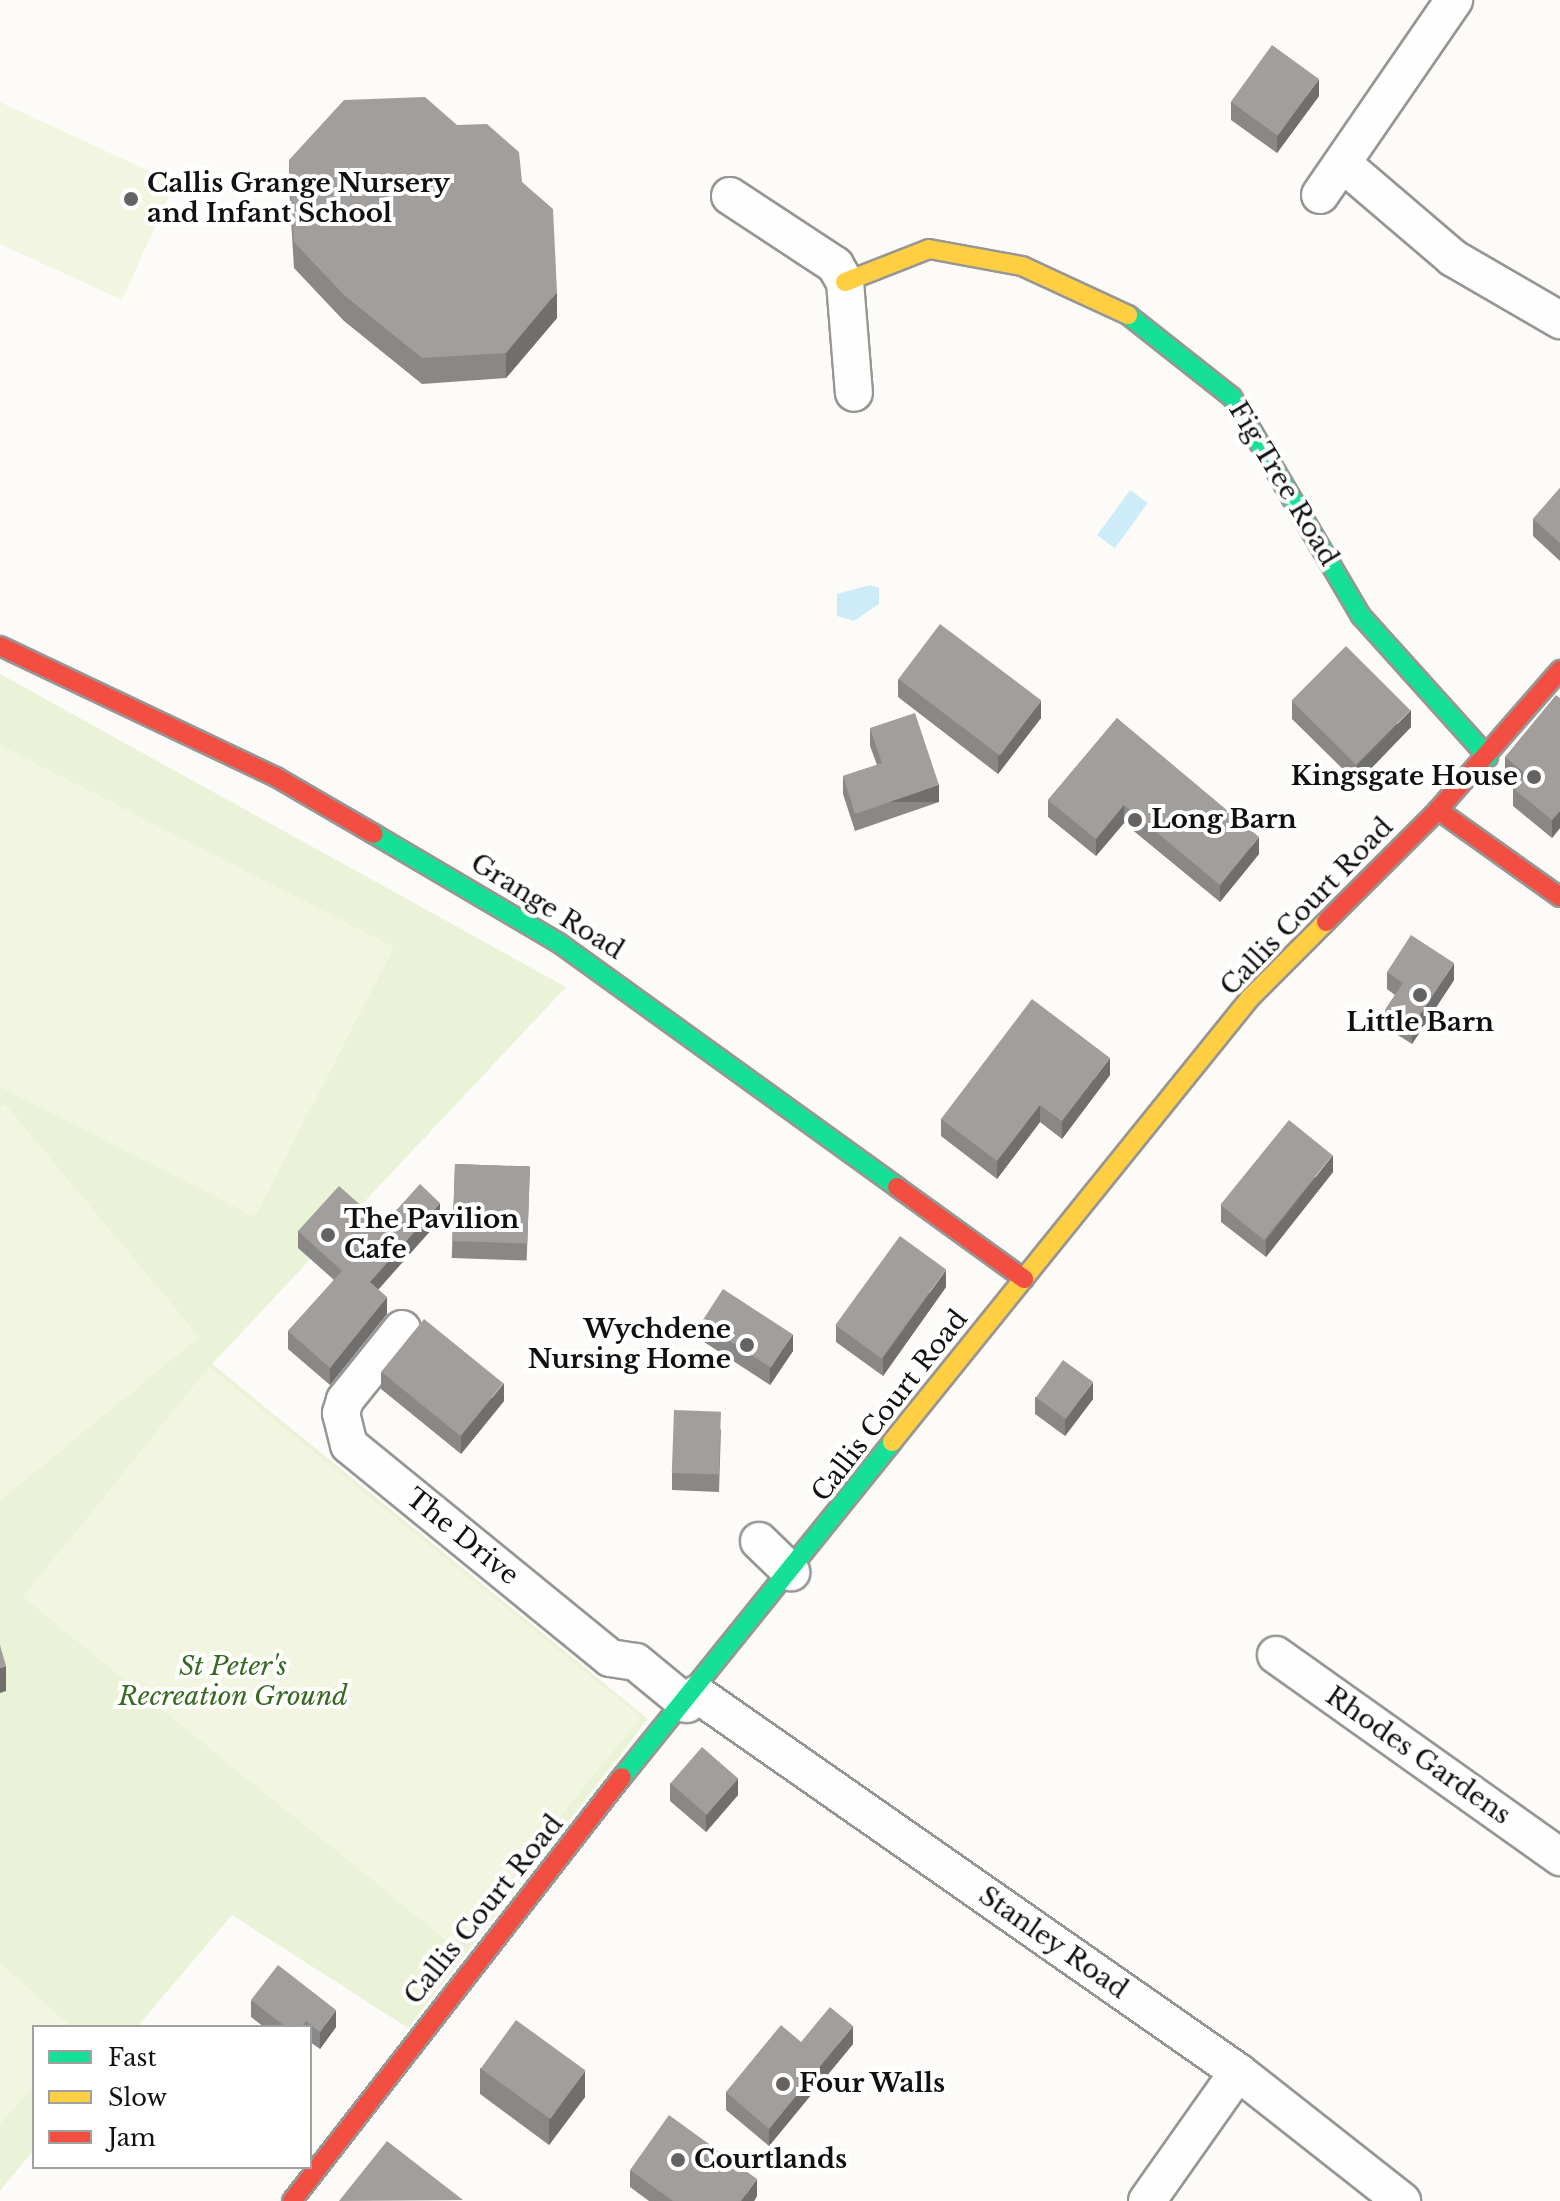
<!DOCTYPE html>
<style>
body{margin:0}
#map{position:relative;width:1560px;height:2201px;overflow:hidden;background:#fdfbf7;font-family:"Libre Baskerville",serif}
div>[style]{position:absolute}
.green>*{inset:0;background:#eaf2d7}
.pitch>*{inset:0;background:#f2f6e1;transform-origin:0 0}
.water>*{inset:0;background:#cdecf7;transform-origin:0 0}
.roads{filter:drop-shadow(2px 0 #979695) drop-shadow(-2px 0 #979695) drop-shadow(0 2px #979695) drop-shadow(0 -2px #979695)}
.street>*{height:36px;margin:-18px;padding:0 18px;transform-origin:18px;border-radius:18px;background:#fffefe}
.fast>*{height:18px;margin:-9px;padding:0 9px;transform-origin:9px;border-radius:9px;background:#16e098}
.slow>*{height:18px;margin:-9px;padding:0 9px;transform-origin:9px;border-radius:9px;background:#ffcf43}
.jam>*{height:18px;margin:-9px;padding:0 9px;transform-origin:9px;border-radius:9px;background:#f24e42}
.wall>*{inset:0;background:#8a8886;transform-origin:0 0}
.shaded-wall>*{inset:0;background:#716f6d;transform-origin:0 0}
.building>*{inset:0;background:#a19e9c;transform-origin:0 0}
.dots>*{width:22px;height:22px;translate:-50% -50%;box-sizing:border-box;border:4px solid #fff;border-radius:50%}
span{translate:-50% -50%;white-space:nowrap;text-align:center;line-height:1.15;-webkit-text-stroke:8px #fff;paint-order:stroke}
.poi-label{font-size:26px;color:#111;font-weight:700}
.left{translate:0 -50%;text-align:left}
.right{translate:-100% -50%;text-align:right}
.street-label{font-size:26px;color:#111}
.park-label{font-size:26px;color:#376a1f;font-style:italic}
.legend{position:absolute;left:32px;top:2025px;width:280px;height:144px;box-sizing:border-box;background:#fff;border:2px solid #a0a0a0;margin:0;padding:10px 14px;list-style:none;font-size:24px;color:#111}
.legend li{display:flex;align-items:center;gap:16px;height:40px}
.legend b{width:40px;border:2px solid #a0a0a0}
</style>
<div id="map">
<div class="green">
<i style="clip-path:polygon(0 674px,566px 987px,212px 1364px,648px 1719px,408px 2028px,232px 1915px,137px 2027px,34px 2027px,34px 2150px,0 2191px)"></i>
</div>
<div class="pitch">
<i style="clip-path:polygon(0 102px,175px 183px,122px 300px,0 244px)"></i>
<i style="clip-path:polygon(0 745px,394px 947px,255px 1217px,0 1087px)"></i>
<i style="clip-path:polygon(5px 1104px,199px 1337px,0 1501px,0 1108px)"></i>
<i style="left:209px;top:1367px;width:556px;height:296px;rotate:39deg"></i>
<i style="clip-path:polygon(0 1963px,72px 2027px,34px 2027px,34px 2086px,0 2124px)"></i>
</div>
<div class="water">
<i style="left:1130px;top:490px;width:22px;height:56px;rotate:36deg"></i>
<i style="clip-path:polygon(870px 585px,879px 588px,879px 604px,854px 621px,837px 616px,837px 594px)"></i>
</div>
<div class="roads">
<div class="street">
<i style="left:1343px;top:164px;width:145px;rotate:40.5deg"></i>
<i style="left:1453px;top:258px;width:124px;rotate:30.1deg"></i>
<i style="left:1320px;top:195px;width:237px;rotate:-55.5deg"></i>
<i style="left:730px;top:196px;width:126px;rotate:33.3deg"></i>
<i style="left:835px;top:265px;width:20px;rotate:60deg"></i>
<i style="left:845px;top:282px;width:111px;rotate:85.4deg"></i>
<i style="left:402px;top:1329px;width:91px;rotate:128.8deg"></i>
<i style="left:345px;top:1400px;width:14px;rotate:107deg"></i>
<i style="left:341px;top:1413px;width:33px;rotate:76deg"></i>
<i style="left:349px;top:1445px;width:337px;rotate:39.2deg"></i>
<i style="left:610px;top:1658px;width:26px;rotate:9deg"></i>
<i style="left:636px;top:1662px;width:66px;rotate:39.5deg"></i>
<i style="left:759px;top:1541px;width:45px;rotate:44.1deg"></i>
<i style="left:1276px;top:1655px;width:349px;rotate:35.4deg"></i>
<i style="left:697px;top:1694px;width:660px;rotate:34.94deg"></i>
<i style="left:1238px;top:2072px;width:209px;rotate:38.2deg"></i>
<i style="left:1147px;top:2201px;width:158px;rotate:-54.8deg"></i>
</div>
<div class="fast">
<i style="left:1128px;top:315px;width:132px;rotate:38.3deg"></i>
<i style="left:1232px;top:397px;width:254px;rotate:59.5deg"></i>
<i style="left:1361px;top:616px;width:190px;rotate:48deg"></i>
<i style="left:374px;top:834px;width:215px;rotate:30.5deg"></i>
<i style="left:559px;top:943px;width:417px;rotate:35.8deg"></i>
<i style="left:622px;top:1777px;width:430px;rotate:-51.1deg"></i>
</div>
<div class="slow">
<i style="left:845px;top:282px;width:90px;rotate:-21.4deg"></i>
<i style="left:929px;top:249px;width:95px;rotate:10.4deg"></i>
<i style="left:1022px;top:266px;width:117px;rotate:24.8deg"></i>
<i style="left:892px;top:1442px;width:570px;rotate:-51.12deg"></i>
<i style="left:1250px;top:998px;width:107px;rotate:-45deg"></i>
</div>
<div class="jam">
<i style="left:0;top:646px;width:306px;rotate:25.4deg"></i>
<i style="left:276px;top:777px;width:113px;rotate:30.2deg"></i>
<i style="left:1438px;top:810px;width:150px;rotate:35.5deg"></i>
<i style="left:1326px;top:922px;width:158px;rotate:-45deg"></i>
<i style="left:1438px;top:810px;width:186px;rotate:-48.9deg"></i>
<i style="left:897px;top:1187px;width:157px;rotate:35.9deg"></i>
<i style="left:292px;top:2201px;width:537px;rotate:-52.11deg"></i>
</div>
</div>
<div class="wall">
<i style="clip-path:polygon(1319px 96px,1277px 153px,1231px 120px,1231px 102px)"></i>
<i style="clip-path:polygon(289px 160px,522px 182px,557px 318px,506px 378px,422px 384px,344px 321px,294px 268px,289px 185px)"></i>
<i style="clip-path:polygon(1560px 488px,1560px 561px,1533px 536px,1533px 519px)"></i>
<i style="clip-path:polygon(898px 679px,1041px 718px,998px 774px,898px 697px)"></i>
<i style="clip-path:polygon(1560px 698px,1560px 828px,1552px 838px,1513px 806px,1513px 788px,1517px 784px,1505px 775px,1505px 757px)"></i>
<i style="clip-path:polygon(1292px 701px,1411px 727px,1357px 783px,1292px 719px)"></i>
<i style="clip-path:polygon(1117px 718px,1259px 854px,1220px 902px,1124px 823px,1096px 856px,1048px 817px,1048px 800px)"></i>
<i style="clip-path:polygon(870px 728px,939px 802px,855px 831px,843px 794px,843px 776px,877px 765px,870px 746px)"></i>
<i style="clip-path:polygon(1387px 972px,1454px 980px,1412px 1044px,1385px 1027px,1385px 1010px,1395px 995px,1387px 989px)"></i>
<i style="clip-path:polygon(1110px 1075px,1062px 1139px,1040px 1122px,997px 1179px,941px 1136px,941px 1119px)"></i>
<i style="left:455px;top:1164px;width:75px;height:94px;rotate:2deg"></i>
<i style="clip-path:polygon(1333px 1172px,1266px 1257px,1221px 1222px,1221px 1205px)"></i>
<i style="clip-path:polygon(440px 1220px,378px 1289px,387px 1314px,330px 1385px,288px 1349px,288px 1331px,334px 1280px,298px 1248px,298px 1231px)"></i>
<i style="clip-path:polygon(946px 1287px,883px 1376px,836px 1342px,836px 1325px)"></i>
<i style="clip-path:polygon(701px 1322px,793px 1351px,770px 1385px,701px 1340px)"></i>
<i style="clip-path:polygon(381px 1372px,504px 1401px,461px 1454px,381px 1389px)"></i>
<i style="clip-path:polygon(1035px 1397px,1093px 1399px,1065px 1436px,1035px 1414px)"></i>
<i style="clip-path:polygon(721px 1429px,719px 1492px,672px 1490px,672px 1473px)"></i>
<i style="clip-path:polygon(670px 1783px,738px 1795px,706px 1832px,670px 1801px)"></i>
<i style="clip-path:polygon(251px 2000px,336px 2027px,320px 2049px,310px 2042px,310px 2027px,264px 2027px,251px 2017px)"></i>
<i style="clip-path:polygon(801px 2042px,853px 2044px,769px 2146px,726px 2110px,726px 2092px)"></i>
<i style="clip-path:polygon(480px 2068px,585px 2097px,549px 2145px,480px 2094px)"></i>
<i style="clip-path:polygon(630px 2170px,757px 2196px,754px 2201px,649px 2201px,630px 2187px)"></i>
</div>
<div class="shaded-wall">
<i style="clip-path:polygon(1319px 79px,1319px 96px,1277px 153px,1277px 136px)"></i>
<i style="clip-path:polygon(557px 292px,557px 318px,506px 378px,506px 353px)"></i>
<i style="clip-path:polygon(1041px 701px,1041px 718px,998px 774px,998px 756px)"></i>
<i style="clip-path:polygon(1411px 710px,1411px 727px,1357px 783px,1357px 765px)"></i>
<i style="left:939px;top:785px;width:17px;height:89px;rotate:90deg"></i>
<i style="clip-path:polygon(1124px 805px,1124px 823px,1096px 856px,1096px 839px)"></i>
<i style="clip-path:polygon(1560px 811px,1560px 828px,1552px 838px,1552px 820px)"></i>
<i style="clip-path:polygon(1259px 837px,1259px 854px,1220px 902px,1220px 885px)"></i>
<i style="clip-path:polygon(1454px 963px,1454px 980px,1412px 1044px,1412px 1027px)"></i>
<i style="clip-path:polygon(1110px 1058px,1110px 1075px,1062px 1139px,1062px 1121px)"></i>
<i style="clip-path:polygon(1040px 1105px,1040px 1122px,997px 1179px,997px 1161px)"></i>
<i style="clip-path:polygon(1333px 1155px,1333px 1172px,1266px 1257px,1266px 1240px)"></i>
<i style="clip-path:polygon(440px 1203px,440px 1220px,370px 1299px,370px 1282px)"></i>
<i style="clip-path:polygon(946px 1270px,946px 1287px,883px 1376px,883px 1358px)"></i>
<i style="clip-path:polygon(387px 1297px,387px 1314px,330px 1385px,330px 1368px)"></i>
<i style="clip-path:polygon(793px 1334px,793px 1351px,770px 1385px,770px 1368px)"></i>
<i style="clip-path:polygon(1093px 1382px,1093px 1399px,1065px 1436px,1065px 1419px)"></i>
<i style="clip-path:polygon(504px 1383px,504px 1401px,461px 1454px,461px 1436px)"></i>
<i style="clip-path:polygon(6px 1666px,6px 1691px,0 1693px,0 1668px)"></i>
<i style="clip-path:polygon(738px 1778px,738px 1795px,706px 1832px,706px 1815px)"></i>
<i style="clip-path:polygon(336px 2010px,336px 2027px,320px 2049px,320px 2032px)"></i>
<i style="clip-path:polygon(853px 2026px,853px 2044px,769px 2146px,769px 2129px)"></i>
<i style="clip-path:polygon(585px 2071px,585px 2097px,549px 2145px,549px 2119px)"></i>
<i style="clip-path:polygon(757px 2179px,757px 2196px,754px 2201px,741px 2201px)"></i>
</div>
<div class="building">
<i style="left:1272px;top:45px;width:58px;height:70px;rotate:36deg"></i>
<i style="clip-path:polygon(425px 97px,457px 125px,487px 124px,519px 152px,522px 182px,553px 209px,557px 292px,506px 353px,422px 358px,344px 295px,294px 242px,289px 160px,344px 100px)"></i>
<i style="clip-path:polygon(1560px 488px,1560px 543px,1533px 519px)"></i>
<i style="left:940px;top:624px;width:127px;height:69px;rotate:37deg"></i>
<i style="left:1346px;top:646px;width:91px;height:77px;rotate:45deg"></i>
<i style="clip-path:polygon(1556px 695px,1560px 698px,1560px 811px,1552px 820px,1513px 788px,1526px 774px,1505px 757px)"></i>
<i style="clip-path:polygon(915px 713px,939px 785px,855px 814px,843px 776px,882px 763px,870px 728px)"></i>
<i style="clip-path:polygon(1117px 718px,1259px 837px,1220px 885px,1124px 805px,1096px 839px,1048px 800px)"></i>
<i style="clip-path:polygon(1411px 935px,1454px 963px,1412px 1027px,1385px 1010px,1403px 983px,1387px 972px)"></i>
<i style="clip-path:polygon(1032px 999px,1110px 1058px,1062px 1121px,1040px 1105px,997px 1161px,941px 1119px)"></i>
<i style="left:1289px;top:1120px;width:56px;height:109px;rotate:39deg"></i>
<i style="left:455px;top:1164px;width:75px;height:77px;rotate:2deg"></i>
<i style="clip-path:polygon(420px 1184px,440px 1203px,370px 1282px,387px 1297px,330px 1368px,288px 1331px,342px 1271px,298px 1231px,339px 1186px,383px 1225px)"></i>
<i style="left:900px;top:1236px;width:57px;height:110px;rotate:36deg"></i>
<i style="left:723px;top:1289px;width:83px;height:40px;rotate:33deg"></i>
<i style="left:424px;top:1319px;width:102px;height:68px;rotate:39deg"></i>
<i style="left:1063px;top:1360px;width:37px;height:46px;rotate:36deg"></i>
<i style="left:674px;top:1410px;width:47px;height:63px;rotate:2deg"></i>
<i style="clip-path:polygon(0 1645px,6px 1666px,0 1668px)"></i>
<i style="left:702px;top:1747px;width:48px;height:48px;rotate:41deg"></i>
<i style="clip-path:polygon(278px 1965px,336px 2010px,320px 2032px,306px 2021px,301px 2027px,286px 2027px,251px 2000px)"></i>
<i style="clip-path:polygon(830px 2007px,853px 2026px,769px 2129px,726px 2092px,781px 2025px,801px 2042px)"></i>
<i style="left:516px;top:2020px;width:86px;height:60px;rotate:36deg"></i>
<i style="clip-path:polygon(669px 2115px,757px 2179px,741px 2201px,673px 2201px,630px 2170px)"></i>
<i style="clip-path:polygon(387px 2141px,463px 2200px,339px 2201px)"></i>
</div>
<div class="dots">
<i style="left:131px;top:199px;background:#646362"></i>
<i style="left:1534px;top:777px;background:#646362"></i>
<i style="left:1135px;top:820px;background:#646362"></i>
<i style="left:1420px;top:995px;background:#646362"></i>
<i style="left:328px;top:1235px;background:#646362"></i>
<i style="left:747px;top:1345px;background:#646362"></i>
<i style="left:783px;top:2084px;background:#646362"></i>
<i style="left:678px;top:2160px;background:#646362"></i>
</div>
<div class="poi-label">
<span class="left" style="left:147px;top:199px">Callis Grange Nursery<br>and Infant School</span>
<span class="right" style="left:1518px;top:777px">Kingsgate House</span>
<span class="left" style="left:1151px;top:820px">Long Barn</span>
<span style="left:1420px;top:1023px">Little Barn</span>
<span class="left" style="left:344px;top:1235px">The Pavilion<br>Cafe</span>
<span class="right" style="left:731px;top:1345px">Wychdene<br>Nursing Home</span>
<span class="left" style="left:799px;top:2084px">Four Walls</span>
<span class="left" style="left:694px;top:2160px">Courtlands</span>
</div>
<div class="street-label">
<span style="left:1283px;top:484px;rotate:59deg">Fig Tree Road</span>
<span style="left:547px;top:907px;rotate:32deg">Grange Road</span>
<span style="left:1307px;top:907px;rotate:-46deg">Callis Court Road</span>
<span style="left:890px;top:1406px;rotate:-52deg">Callis Court Road</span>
<span style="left:462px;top:1537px;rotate:39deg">The Drive</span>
<span style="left:1418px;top:1756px;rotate:35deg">Rhodes Gardens</span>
<span style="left:484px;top:1910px;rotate:-51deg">Callis Court Road</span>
<span style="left:1053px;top:1943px;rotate:35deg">Stanley Road</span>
</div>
<div class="park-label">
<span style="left:233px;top:1682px">St Peter's<br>Recreation Ground</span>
</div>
<ul class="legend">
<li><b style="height:10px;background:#16e098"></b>Fast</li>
<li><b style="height:10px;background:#ffcf43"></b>Slow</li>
<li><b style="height:10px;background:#f24e42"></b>Jam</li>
</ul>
</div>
